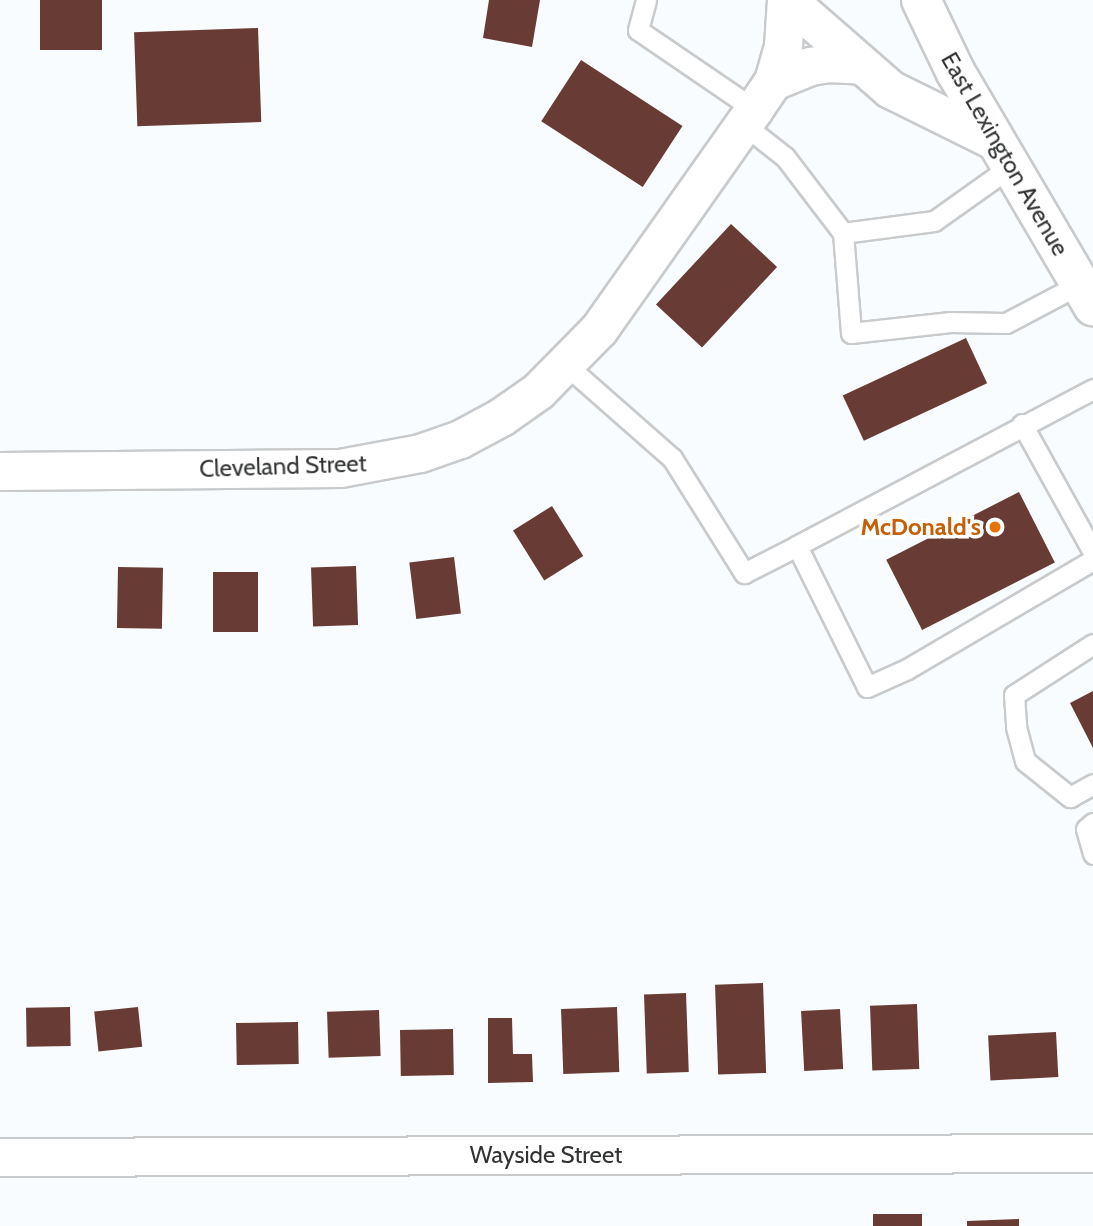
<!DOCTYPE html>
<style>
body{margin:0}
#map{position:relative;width:1093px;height:1226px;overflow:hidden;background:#f9fcfe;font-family:Cabin,sans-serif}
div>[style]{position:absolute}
.building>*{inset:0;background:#693b35;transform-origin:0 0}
.roads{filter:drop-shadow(2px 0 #c8cacc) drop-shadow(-2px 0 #c8cacc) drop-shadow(0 2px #c8cacc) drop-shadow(0 -2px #c8cacc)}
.lane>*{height:19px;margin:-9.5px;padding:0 9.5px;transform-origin:9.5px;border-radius:9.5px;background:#fff}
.street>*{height:37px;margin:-18.5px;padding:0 18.5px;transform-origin:18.5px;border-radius:18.5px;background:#fff}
.secondary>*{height:38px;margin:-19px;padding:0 19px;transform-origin:19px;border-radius:19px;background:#fff}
.dots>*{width:19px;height:19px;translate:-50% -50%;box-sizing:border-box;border:4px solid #fff;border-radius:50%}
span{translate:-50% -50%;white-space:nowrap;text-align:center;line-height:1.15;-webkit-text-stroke:7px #fff;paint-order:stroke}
.street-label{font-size:24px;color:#313233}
.food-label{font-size:24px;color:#c56008;font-weight:700}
.right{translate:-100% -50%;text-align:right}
</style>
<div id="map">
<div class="building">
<i style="left:40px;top:0;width:62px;height:50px"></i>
<i style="clip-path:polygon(489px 0,540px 0,532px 47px,483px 38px)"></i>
<i style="left:258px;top:28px;width:94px;height:124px;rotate:88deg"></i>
<i style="left:581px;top:60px;width:121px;height:73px;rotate:33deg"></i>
<i style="left:731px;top:224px;width:63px;height:110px;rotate:43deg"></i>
<i style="left:966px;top:338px;width:50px;height:136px;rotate:65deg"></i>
<i style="left:1019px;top:492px;width:79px;height:149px;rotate:63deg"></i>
<i style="left:552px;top:506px;width:59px;height:46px;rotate:58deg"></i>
<i style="left:454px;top:557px;width:57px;height:45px;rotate:83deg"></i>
<i style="left:356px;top:566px;width:59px;height:45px;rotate:88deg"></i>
<i style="left:118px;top:567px;width:45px;height:61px;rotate:1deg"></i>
<i style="left:213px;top:572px;width:45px;height:60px"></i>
<i style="clip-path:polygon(1093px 691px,1093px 748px,1070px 703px)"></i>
<i style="left:763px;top:983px;width:90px;height:48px;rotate:88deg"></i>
<i style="left:686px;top:993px;width:79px;height:42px;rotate:88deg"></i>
<i style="left:917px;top:1004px;width:65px;height:47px;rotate:88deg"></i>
<i style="left:70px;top:1007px;width:39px;height:44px;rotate:89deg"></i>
<i style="left:138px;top:1007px;width:40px;height:44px;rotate:84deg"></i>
<i style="left:617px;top:1007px;width:65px;height:56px;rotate:88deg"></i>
<i style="left:840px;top:1009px;width:60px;height:39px;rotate:87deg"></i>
<i style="left:379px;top:1010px;width:46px;height:52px;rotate:88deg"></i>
<i style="clip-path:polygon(488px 1018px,512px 1018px,513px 1054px,532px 1054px,533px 1082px,488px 1083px)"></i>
<i style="left:298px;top:1022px;width:42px;height:62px;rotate:89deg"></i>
<i style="left:453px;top:1029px;width:46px;height:53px;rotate:89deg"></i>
<i style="left:1056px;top:1032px;width:45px;height:68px;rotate:87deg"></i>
<i style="left:922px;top:1214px;width:12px;height:49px;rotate:90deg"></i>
<i style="clip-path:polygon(1019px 1219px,1019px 1226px,967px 1226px,967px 1221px)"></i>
</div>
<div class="roads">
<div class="lane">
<i style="left:646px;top:0;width:31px;rotate:105deg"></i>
<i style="left:638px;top:30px;width:140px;rotate:34.3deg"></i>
<i style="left:743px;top:124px;width:53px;rotate:38.2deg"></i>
<i style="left:785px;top:157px;width:96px;rotate:52.7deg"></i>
<i style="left:1010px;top:167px;width:93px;rotate:144.6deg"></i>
<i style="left:934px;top:221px;width:92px;rotate:172.5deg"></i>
<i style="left:843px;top:233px;width:100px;rotate:85.4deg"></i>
<i style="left:851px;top:333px;width:100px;rotate:-6.3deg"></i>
<i style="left:950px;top:322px;width:56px;rotate:1deg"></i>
<i style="left:1006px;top:323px;width:84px;rotate:-27.8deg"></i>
<i style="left:566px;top:365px;width:141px;rotate:41.3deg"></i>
<i style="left:672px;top:458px;width:136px;rotate:57.9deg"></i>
<i style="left:744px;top:573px;width:59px;rotate:-27deg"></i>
<i style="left:1093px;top:389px;width:335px;rotate:152.1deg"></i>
<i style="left:797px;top:546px;width:157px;rotate:63.6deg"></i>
<i style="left:867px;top:687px;width:44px;rotate:-24.2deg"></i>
<i style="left:907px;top:669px;width:216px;rotate:-30.4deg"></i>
<i style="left:1022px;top:424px;width:146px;rotate:61deg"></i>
<i style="left:1093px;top:644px;width:94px;rotate:147.2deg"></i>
<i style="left:1014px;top:695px;width:32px;rotate:86deg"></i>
<i style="left:1016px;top:727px;width:35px;rotate:75deg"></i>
<i style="left:1025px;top:761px;width:58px;rotate:38.7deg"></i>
<i style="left:1070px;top:797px;width:26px;rotate:-29deg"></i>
<i style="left:1093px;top:823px;width:9px;rotate:139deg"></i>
<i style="left:1086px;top:829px;width:26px;rotate:74deg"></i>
</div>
<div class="street">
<i style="left:788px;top:0;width:135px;rotate:41.1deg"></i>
<i style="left:890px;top:89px;width:117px;rotate:26.3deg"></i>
<i style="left:773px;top:81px;width:40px;rotate:-22deg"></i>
<i style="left:810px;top:66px;width:18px;rotate:-9deg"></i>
<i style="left:828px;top:63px;width:34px;rotate:3deg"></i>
<i style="left:0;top:471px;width:340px;rotate:-0.5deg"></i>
<i style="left:340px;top:468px;width:81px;rotate:-10.6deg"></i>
<i style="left:420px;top:453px;width:42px;rotate:-19.3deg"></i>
<i style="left:460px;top:439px;width:47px;rotate:-28.2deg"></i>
<i style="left:501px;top:417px;width:45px;rotate:-35.1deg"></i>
<i style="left:538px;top:391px;width:87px;rotate:-45.5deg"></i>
<i style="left:599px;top:329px;width:269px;rotate:-54.8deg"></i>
<i style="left:754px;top:109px;width:34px;rotate:-56deg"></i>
<i style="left:773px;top:81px;width:36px;rotate:-74deg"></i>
<i style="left:783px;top:46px;width:46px;rotate:-86.3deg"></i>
<i style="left:0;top:1157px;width:1093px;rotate:-0.21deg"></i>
</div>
<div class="secondary">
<i style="left:921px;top:0;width:79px;rotate:64.4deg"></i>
<i style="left:955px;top:71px;width:273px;rotate:59.6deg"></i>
</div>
</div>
<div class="dots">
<i style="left:995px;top:527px;background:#e8710a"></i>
</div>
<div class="street-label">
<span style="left:1005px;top:154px;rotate:60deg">East Lexington Avenue</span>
<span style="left:283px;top:466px;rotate:-2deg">Cleveland Street</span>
<span style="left:546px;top:1155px">Wayside Street</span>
</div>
<div class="food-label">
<span class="right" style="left:981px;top:527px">McDonald's</span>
</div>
</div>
